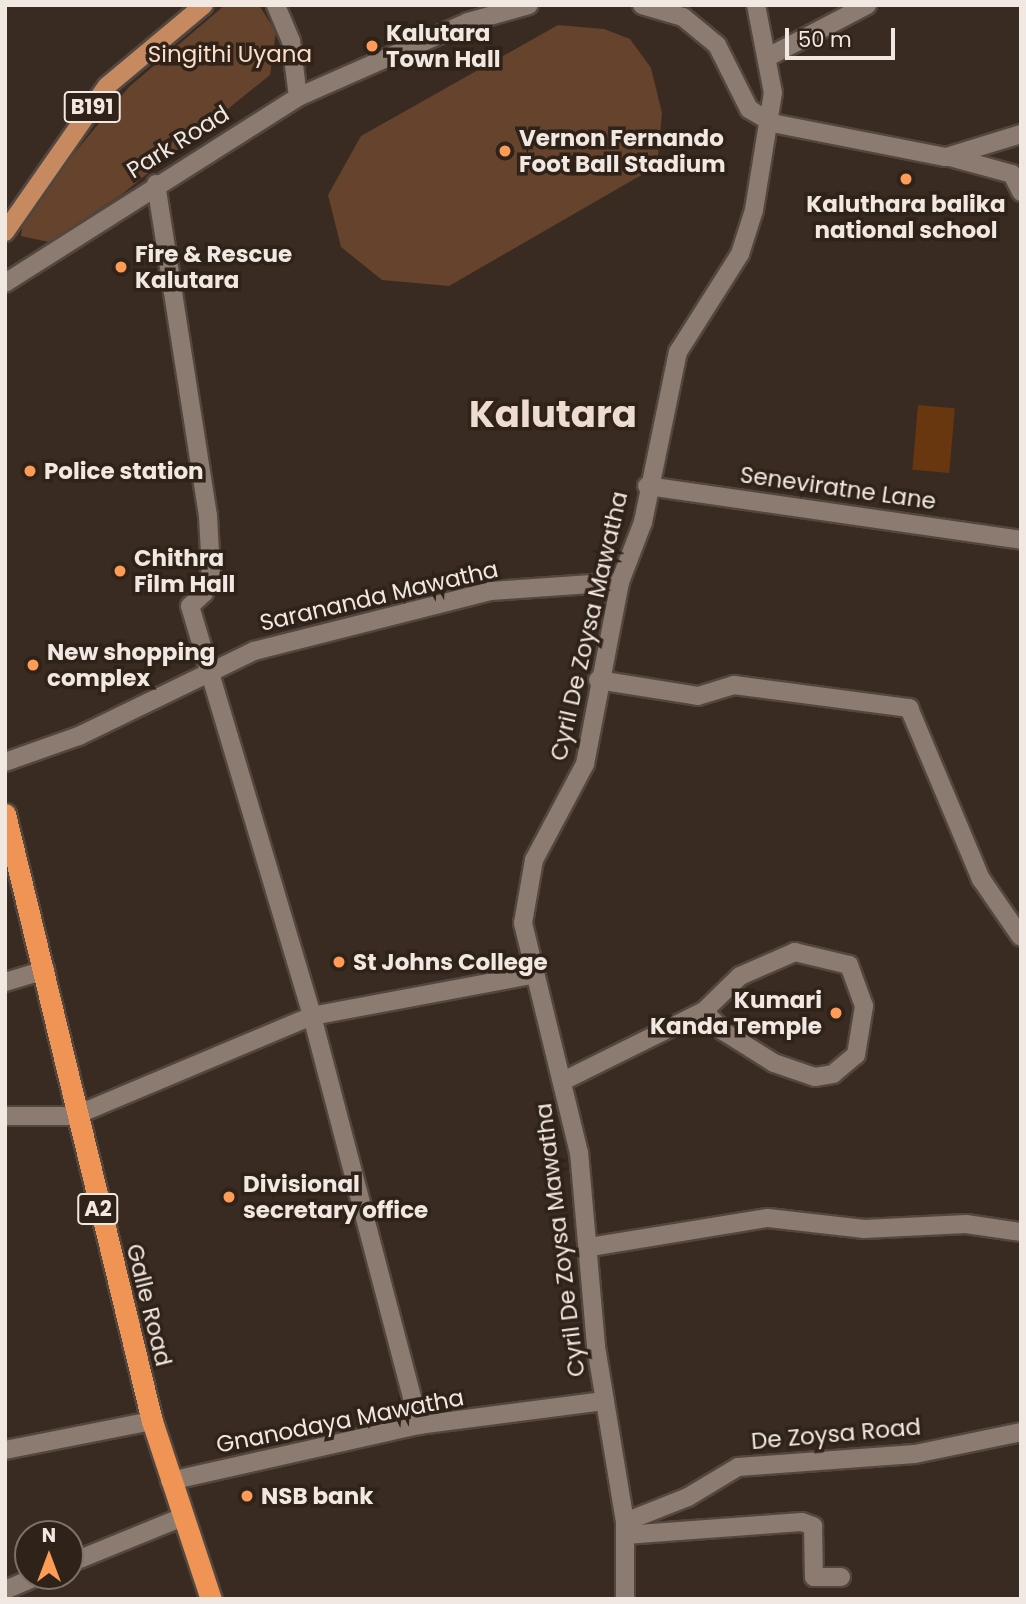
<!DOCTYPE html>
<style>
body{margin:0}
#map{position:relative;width:1026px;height:1604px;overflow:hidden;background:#392b22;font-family:Poppins,sans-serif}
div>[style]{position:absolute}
.green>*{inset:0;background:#66432c}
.water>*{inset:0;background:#68360f;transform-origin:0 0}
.roads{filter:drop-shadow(2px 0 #52473f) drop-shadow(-2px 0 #52473f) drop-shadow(0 2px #52473f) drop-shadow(0 -2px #52473f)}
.minor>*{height:18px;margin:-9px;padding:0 9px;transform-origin:9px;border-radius:9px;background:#8c7b71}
.major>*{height:18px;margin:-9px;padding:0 9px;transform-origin:9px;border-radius:9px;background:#c78a60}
.highway>*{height:21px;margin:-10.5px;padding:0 10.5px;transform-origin:10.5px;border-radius:10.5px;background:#ef9454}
.dots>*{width:19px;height:19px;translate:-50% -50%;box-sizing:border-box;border:4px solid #2f2219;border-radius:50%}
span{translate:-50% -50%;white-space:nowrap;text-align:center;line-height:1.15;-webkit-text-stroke:7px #2f2219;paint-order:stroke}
.shield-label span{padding:2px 5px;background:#2f2219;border:2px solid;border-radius:5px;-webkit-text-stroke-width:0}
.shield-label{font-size:21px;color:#f2e8e2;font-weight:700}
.poi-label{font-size:23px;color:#f2e8e2;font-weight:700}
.left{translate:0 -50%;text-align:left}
.right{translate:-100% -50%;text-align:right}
.park-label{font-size:23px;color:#feddc8}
.street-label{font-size:23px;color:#f2e8e2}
.town-label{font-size:37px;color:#efdcd0;font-weight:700}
.frame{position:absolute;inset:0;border:7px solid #f2e8e2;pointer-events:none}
.north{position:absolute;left:14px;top:1520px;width:70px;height:70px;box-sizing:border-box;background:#2f2219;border:2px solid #7d7169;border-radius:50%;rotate:0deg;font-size:19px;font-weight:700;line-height:28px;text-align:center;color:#f2e8e2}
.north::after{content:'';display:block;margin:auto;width:24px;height:32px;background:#fe9c57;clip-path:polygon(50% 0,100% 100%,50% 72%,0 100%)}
.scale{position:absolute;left:785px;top:28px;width:110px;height:32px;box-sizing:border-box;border:4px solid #f2e8e2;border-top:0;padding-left:9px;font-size:21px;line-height:24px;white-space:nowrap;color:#f2e8e2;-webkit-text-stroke:5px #2f2219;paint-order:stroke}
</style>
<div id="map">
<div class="green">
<i style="clip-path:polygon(225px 5px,259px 5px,276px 32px,270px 75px,121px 195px,49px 242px,21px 236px,24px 214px,129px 87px)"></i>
<i style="clip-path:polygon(558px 25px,604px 29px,630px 39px,651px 68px,662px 113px,657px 166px,449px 286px,382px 280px,341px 247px,328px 195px,361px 136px)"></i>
</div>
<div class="water">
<i style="left:918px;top:405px;width:37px;height:65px;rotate:5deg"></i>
</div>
<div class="roads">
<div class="minor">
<i style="left:642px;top:5px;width:43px;rotate:16.3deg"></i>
<i style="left:683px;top:17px;width:44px;rotate:39.5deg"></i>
<i style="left:717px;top:45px;width:72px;rotate:63.4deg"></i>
<i style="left:749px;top:109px;width:27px;rotate:31deg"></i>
<i style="left:772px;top:123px;width:177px;rotate:11.1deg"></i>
<i style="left:946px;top:157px;width:78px;rotate:-17deg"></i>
<i style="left:768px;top:57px;width:112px;rotate:-27.7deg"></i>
<i style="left:298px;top:97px;width:186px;rotate:-23.8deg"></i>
<i style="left:468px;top:22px;width:63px;rotate:-15.6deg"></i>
<i style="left:950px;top:157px;width:64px;rotate:15.3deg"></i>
<i style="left:1012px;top:174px;width:20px;rotate:63deg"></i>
<i style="left:156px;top:184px;width:336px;rotate:81.1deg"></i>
<i style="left:208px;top:516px;width:55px;rotate:86.9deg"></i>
<i style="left:211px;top:571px;width:23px;rotate:108deg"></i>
<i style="left:204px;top:593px;width:19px;rotate:137deg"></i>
<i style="left:190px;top:606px;width:428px;rotate:73.4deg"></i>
<i style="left:312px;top:1016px;width:423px;rotate:75.3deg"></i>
<i style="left:5px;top:283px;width:347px;rotate:-32.4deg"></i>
<i style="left:298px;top:97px;width:56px;rotate:-97.1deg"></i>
<i style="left:291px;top:41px;width:39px;rotate:-113deg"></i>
<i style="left:647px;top:486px;width:378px;rotate:8.2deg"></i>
<i style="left:598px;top:680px;width:101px;rotate:9.1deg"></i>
<i style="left:698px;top:696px;width:38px;rotate:-17deg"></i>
<i style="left:734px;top:685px;width:177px;rotate:7.5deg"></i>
<i style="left:909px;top:708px;width:186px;rotate:67.2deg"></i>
<i style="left:981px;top:879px;width:70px;rotate:55.4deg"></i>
<i style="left:5px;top:762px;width:78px;rotate:-19.4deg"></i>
<i style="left:79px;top:736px;width:195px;rotate:-25.9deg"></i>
<i style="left:254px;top:651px;width:244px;rotate:-14.2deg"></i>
<i style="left:491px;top:591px;width:129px;rotate:-4deg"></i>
<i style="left:5px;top:982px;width:42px;rotate:-16.7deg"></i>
<i style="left:565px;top:1080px;width:155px;rotate:-26.4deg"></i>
<i style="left:704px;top:1011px;width:28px;rotate:46deg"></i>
<i style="left:723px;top:1031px;width:60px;rotate:32.1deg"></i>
<i style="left:774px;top:1063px;width:43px;rotate:18.9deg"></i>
<i style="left:815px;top:1077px;width:18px;rotate:-9deg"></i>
<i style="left:833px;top:1074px;width:30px;rotate:-40deg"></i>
<i style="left:856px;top:1055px;width:50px;rotate:-80.7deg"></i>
<i style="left:864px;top:1006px;width:44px;rotate:-110.1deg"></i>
<i style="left:849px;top:965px;width:56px;rotate:-166.5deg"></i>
<i style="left:795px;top:952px;width:60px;rotate:156.4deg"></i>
<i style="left:740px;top:976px;width:50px;rotate:135.8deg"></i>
<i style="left:5px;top:1116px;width:69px"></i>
<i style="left:74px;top:1116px;width:258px;rotate:-22.8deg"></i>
<i style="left:312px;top:1016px;width:224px;rotate:-10.6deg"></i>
<i style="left:590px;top:1247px;width:180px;rotate:-9.3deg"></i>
<i style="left:768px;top:1218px;width:97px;rotate:6.5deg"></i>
<i style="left:864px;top:1229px;width:102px;rotate:-2.8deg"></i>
<i style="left:966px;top:1224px;width:56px;rotate:8.3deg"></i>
<i style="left:5px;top:1450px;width:150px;rotate:-11.2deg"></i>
<i style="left:170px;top:1481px;width:255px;rotate:-12.7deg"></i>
<i style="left:419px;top:1425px;width:187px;rotate:-7.4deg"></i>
<i style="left:625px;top:1522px;width:68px;rotate:-21.6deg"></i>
<i style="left:688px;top:1497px;width:58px;rotate:-31deg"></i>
<i style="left:738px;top:1467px;width:177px;rotate:-4.2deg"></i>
<i style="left:915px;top:1454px;width:108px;rotate:-11.7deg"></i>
<i style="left:625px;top:1535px;width:177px;rotate:-4.2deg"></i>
<i style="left:802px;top:1522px;width:12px;rotate:20deg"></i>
<i style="left:813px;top:1526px;width:51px;rotate:88.9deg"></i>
<i style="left:814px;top:1577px;width:27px"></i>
<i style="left:70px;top:1563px;width:122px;rotate:-22.2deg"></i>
<i style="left:5px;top:1590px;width:36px;rotate:-23deg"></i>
<i style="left:625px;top:1599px;width:77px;rotate:-90deg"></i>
<i style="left:625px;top:1522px;width:178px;rotate:-99.4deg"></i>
<i style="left:596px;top:1346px;width:194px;rotate:-95deg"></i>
<i style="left:579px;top:1153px;width:237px;rotate:-103.7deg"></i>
<i style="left:523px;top:923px;width:64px;rotate:-80.1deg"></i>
<i style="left:534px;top:860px;width:109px;rotate:-62deg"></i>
<i style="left:585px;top:764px;width:185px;rotate:-79.1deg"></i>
<i style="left:620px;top:582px;width:64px;rotate:-69deg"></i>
<i style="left:643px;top:522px;width:174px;rotate:-78.4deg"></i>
<i style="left:678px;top:352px;width:116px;rotate:-57.7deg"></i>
<i style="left:740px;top:254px;width:46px;rotate:-72.3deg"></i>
<i style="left:754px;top:210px;width:119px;rotate:-80.8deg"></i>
<i style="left:773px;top:93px;width:90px;rotate:-100.9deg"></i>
</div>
<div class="major">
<i style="left:5px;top:232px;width:178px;rotate:-55.1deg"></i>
<i style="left:107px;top:86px;width:126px;rotate:-39.9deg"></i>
</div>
<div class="highway">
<i style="left:5px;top:814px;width:625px;rotate:76.39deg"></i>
<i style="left:152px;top:1421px;width:188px;rotate:71.7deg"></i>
</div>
</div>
<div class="dots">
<i style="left:372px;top:46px;background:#fe9c57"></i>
<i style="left:505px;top:151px;background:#fe9c57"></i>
<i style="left:906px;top:179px;background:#fe9c57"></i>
<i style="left:121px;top:267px;background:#fe9c57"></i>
<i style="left:30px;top:471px;background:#fe9c57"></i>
<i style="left:120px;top:571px;background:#fe9c57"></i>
<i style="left:33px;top:665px;background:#fe9c57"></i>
<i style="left:339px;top:962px;background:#fe9c57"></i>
<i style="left:836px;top:1013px;background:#fe9c57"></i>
<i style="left:229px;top:1197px;background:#fe9c57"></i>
<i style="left:247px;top:1496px;background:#fe9c57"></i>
</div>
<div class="shield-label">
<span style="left:92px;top:107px">B191</span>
<span style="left:98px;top:1209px">A2</span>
</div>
<div class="poi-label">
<span class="left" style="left:386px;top:46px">Kalutara<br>Town Hall</span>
<span class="left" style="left:519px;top:151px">Vernon Fernando<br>Foot Ball Stadium</span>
<span style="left:906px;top:217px">Kaluthara balika<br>national school</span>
<span class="left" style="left:135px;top:267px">Fire &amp; Rescue<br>Kalutara</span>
<span class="left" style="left:44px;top:471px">Police station</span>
<span class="left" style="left:134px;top:571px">Chithra<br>Film Hall</span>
<span class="left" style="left:47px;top:665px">New shopping<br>complex</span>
<span class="left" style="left:353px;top:962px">St Johns College</span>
<span class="right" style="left:822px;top:1013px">Kumari<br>Kanda Temple</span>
<span class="left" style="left:243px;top:1197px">Divisional<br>secretary office</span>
<span class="left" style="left:261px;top:1496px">NSB bank</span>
</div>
<div class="park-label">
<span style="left:230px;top:54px">Singithi Uyana</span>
</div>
<div class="street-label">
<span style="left:178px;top:142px;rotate:-32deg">Park Road</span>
<span style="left:838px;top:488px;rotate:8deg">Seneviratne Lane</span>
<span style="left:379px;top:596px;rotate:-13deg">Sarananda Mawatha</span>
<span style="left:589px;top:626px;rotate:-77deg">Cyril De Zoysa Mawatha</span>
<span style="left:560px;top:1240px;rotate:-97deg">Cyril De Zoysa Mawatha</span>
<span style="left:149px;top:1305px;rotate:76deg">Galle Road</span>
<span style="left:340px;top:1421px;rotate:-11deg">Gnanodaya Mawatha</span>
<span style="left:836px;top:1434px;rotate:-5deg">De Zoysa Road</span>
</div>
<div class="town-label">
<span style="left:553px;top:414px">Kalutara</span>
</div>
<div class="frame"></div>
<div class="north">N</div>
<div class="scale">50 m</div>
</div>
